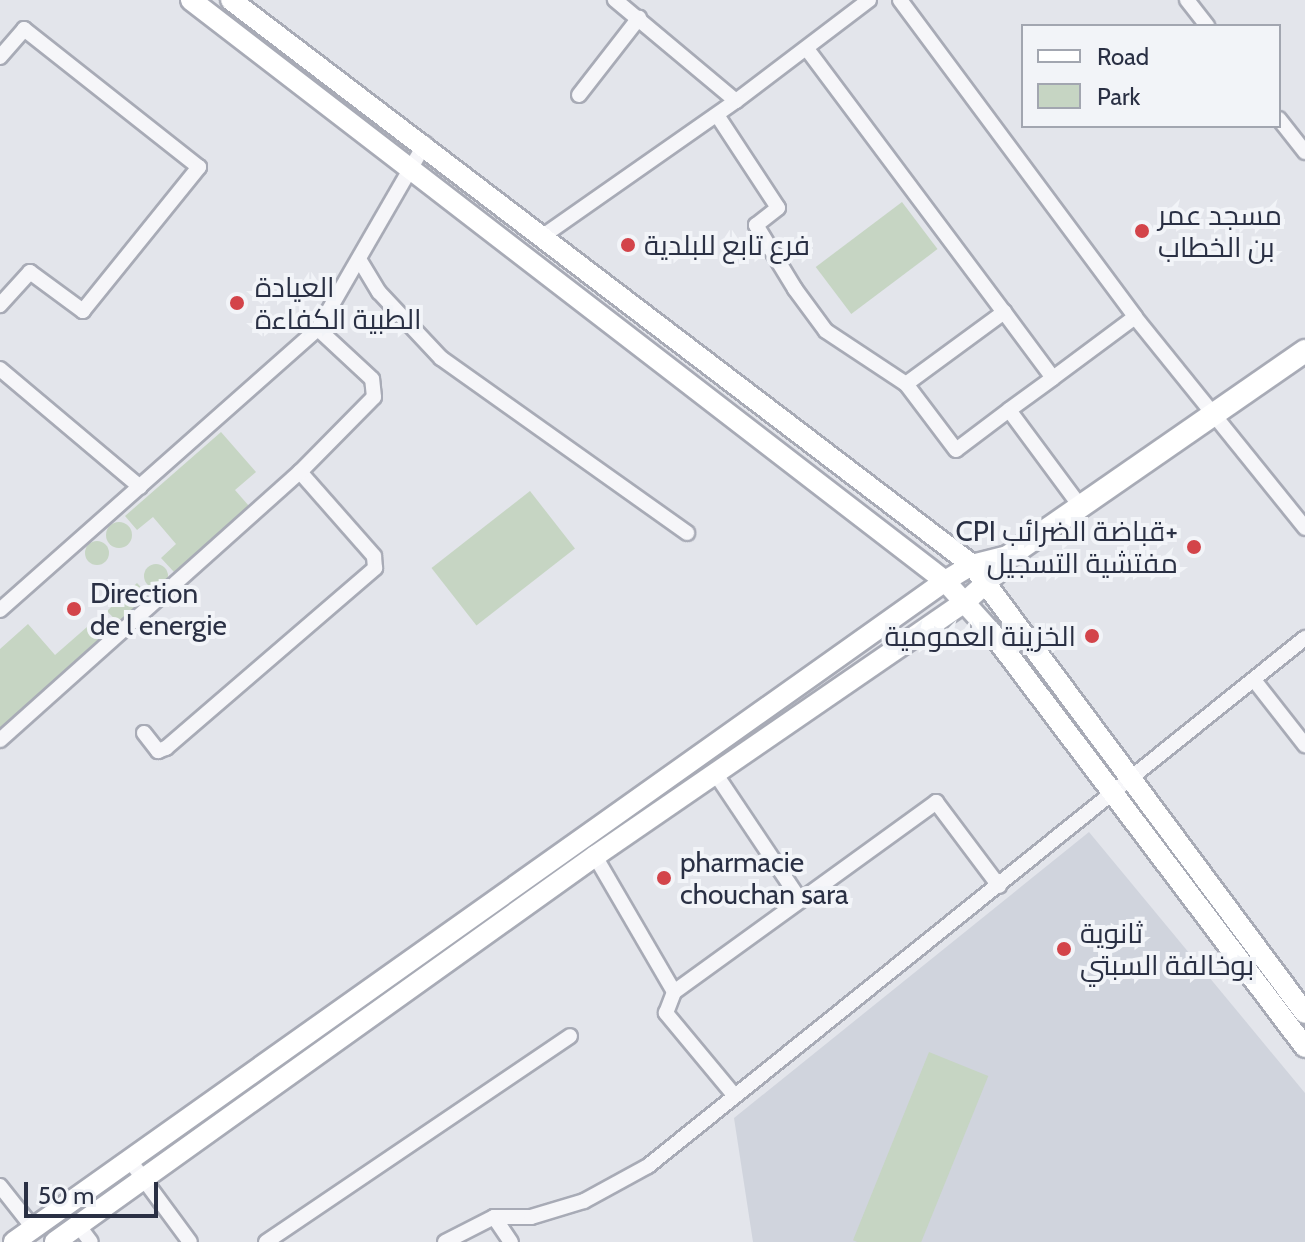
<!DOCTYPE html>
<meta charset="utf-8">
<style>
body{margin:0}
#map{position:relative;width:1305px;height:1242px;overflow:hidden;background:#e3e5eb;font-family:Cabin,Cairo,sans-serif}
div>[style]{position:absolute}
.built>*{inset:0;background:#d0d4dd}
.green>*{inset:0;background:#c6d5c3;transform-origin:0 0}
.round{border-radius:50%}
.roads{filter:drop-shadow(2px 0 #a8abb6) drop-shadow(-2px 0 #a8abb6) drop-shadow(0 2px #a8abb6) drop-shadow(0 -2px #a8abb6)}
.minor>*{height:14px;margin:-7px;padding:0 7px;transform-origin:7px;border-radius:7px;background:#f6f6f9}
.secondary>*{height:20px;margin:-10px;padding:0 10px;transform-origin:10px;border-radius:10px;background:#fff}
.primary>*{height:22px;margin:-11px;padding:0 11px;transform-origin:11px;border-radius:11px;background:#fff}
.dots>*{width:22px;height:22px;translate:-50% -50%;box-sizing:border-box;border:4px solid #f2f4f8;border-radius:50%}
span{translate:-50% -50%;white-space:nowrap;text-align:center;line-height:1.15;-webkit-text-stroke:8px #f2f4f8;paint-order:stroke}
.poi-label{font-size:28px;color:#2a3044}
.left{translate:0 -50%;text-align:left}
.right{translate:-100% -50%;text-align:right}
.legend{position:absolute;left:1021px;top:24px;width:260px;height:104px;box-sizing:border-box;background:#f2f4f8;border:2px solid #a2a6b0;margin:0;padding:10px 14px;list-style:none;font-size:24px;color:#2a3044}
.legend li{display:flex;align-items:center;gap:16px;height:40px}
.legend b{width:40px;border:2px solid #a2a6b0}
.scale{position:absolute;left:24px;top:1182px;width:134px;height:36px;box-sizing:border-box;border:4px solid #2a3044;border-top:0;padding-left:10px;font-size:24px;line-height:28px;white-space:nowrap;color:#2a3044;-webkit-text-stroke:6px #f2f4f8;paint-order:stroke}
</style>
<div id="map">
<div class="built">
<i style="clip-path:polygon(1089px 832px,1305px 1093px,1305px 1242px,753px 1242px,734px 1118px)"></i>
</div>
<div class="green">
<i style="left:902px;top:202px;width:59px;height:108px;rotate:53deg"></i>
<i style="clip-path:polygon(221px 432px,256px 472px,235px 490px,249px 506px,174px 572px,161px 558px,176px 544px,153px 517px,137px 530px,125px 516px)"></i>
<i style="left:530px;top:491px;width:73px;height:125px;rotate:52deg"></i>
<i class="round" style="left:106px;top:522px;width:26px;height:26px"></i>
<i class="round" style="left:85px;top:541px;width:24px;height:24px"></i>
<i class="round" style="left:144px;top:564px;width:24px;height:24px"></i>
<i style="left:137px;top:583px;width:19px;height:41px;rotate:47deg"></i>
<i style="clip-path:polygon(95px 620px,107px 634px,0 729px,0 649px,28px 624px,55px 655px)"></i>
<i style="left:929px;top:1052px;width:64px;height:203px;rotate:22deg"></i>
</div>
<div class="roads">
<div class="minor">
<i style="left:900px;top:0;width:395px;rotate:53.4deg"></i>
<i style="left:1135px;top:317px;width:271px;rotate:51.1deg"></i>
<i style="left:1187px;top:0;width:33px;rotate:52deg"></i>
<i style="left:807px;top:49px;width:329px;rotate:53.2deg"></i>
<i style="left:0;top:57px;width:37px;rotate:-49deg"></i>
<i style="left:24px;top:29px;width:223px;rotate:38.3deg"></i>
<i style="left:199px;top:167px;width:185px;rotate:128.9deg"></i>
<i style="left:83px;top:311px;width:66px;rotate:-143.7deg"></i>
<i style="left:30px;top:272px;width:45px;rotate:132.3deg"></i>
<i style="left:579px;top:95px;width:98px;rotate:-52.1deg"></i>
<i style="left:736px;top:101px;width:167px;rotate:-37.2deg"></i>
<i style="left:717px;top:115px;width:111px;rotate:56.7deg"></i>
<i style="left:778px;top:208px;width:28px;rotate:142deg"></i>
<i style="left:756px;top:225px;width:75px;rotate:58.6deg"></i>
<i style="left:795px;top:289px;width:52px;rotate:53.6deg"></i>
<i style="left:826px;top:331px;width:96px;rotate:33.5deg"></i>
<i style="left:1279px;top:119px;width:42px;rotate:51.8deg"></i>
<i style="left:543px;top:236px;width:236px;rotate:-35deg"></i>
<i style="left:736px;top:101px;width:158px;rotate:-140.1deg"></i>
<i style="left:359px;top:259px;width:39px;rotate:59deg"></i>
<i style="left:379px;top:292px;width:91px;rotate:46.8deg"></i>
<i style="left:441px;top:358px;width:302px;rotate:35.4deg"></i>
<i style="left:0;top:369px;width:183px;rotate:40.1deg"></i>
<i style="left:1009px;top:410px;width:54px;rotate:-36deg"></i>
<i style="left:1080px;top:506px;width:119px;rotate:-126.5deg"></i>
<i style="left:1009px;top:410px;width:66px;rotate:143deg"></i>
<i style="left:956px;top:450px;width:83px;rotate:-127.1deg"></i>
<i style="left:906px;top:384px;width:122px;rotate:-36.3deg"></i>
<i style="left:1004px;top:312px;width:82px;rotate:53.4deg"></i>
<i style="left:1053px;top:378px;width:102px;rotate:-36.6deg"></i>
<i style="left:0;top:610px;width:424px;rotate:-41.5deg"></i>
<i style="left:318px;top:329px;width:214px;rotate:-60deg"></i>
<i style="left:1254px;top:680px;width:83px;rotate:51.9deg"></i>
<i style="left:144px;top:733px;width:23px;rotate:52deg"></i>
<i style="left:158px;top:751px;width:9px;rotate:-21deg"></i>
<i style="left:166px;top:748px;width:276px;rotate:-40.7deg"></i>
<i style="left:375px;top:568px;width:12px;rotate:-95deg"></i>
<i style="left:374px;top:556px;width:112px;rotate:-131.4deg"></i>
<i style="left:0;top:740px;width:402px;rotate:-41.8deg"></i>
<i style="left:300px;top:472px;width:105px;rotate:-45.4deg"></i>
<i style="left:374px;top:397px;width:18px;rotate:-96deg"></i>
<i style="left:372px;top:379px;width:74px;rotate:-137.2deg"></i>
<i style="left:715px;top:773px;width:153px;rotate:56.2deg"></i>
<i style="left:595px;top:856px;width:157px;rotate:59.8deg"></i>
<i style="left:734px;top:1095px;width:107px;rotate:-129.7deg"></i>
<i style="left:666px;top:1013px;width:22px;rotate:-69deg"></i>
<i style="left:674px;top:992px;width:324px;rotate:-35.9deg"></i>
<i style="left:936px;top:802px;width:105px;rotate:53.1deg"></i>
<i style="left:131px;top:1162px;width:99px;rotate:53.6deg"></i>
<i style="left:0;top:1186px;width:55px;rotate:51.7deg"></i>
<i style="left:494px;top:1217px;width:30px;rotate:56deg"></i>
<i style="left:78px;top:1225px;width:21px;rotate:53deg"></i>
<i style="left:266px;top:1242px;width:367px;rotate:-34.1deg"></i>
<i style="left:445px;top:1242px;width:55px;rotate:-27deg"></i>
<i style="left:494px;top:1217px;width:37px"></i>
<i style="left:531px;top:1217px;width:55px;rotate:-16.8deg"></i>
<i style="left:584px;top:1201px;width:73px;rotate:-28.7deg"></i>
<i style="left:648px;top:1166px;width:843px;rotate:-38.79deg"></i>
</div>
<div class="secondary">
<i style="left:191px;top:0;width:952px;rotate:37.62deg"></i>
<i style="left:945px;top:581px;width:70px;rotate:47.9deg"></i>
<i style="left:992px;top:633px;width:519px;rotate:52.91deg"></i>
<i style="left:231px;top:0;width:932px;rotate:37.32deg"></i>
<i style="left:972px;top:565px;width:558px;rotate:53.38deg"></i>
<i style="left:14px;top:1242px;width:1142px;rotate:-35.37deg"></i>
<i style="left:945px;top:581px;width:31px;rotate:-31deg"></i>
<i style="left:972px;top:565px;width:38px;rotate:-14deg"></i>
<i style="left:55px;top:1242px;width:664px;rotate:-35.56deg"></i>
<i style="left:595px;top:856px;width:449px;rotate:-34.5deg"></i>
<i style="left:965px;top:602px;width:43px;rotate:-42.2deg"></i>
</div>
<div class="primary">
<i style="left:1009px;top:556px;width:360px;rotate:-34.7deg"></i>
</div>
</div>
<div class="dots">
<i style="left:1142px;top:231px;background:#d3444a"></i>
<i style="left:628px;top:245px;background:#d3444a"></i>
<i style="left:237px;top:303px;background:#d3444a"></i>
<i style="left:1194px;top:547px;background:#d3444a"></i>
<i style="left:74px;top:609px;background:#d3444a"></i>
<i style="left:1092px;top:636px;background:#d3444a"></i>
<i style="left:664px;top:878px;background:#d3444a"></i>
<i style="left:1064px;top:949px;background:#d3444a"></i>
</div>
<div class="poi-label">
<span class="left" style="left:1158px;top:231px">مسجد عمر<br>بن الخطاب</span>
<span class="left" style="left:644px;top:245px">فرع تابع للبلدية</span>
<span class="left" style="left:255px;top:303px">العيادة<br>الطبية الكفاءة</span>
<span class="right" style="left:1178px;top:547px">CPI قباضة الضرائب+<br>مفتشية التسجيل</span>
<span class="left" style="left:90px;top:609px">Direction<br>de l energie</span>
<span class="right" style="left:1076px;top:636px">الخزينة العمومية</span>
<span class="left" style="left:680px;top:878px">pharmacie<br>chouchan sara</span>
<span class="left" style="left:1080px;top:949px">ثانوية<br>بوخالفة السبتي</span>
</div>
<ul class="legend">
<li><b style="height:10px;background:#fff"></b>Road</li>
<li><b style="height:22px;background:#c6d5c3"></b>Park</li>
</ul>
<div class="scale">50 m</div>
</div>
